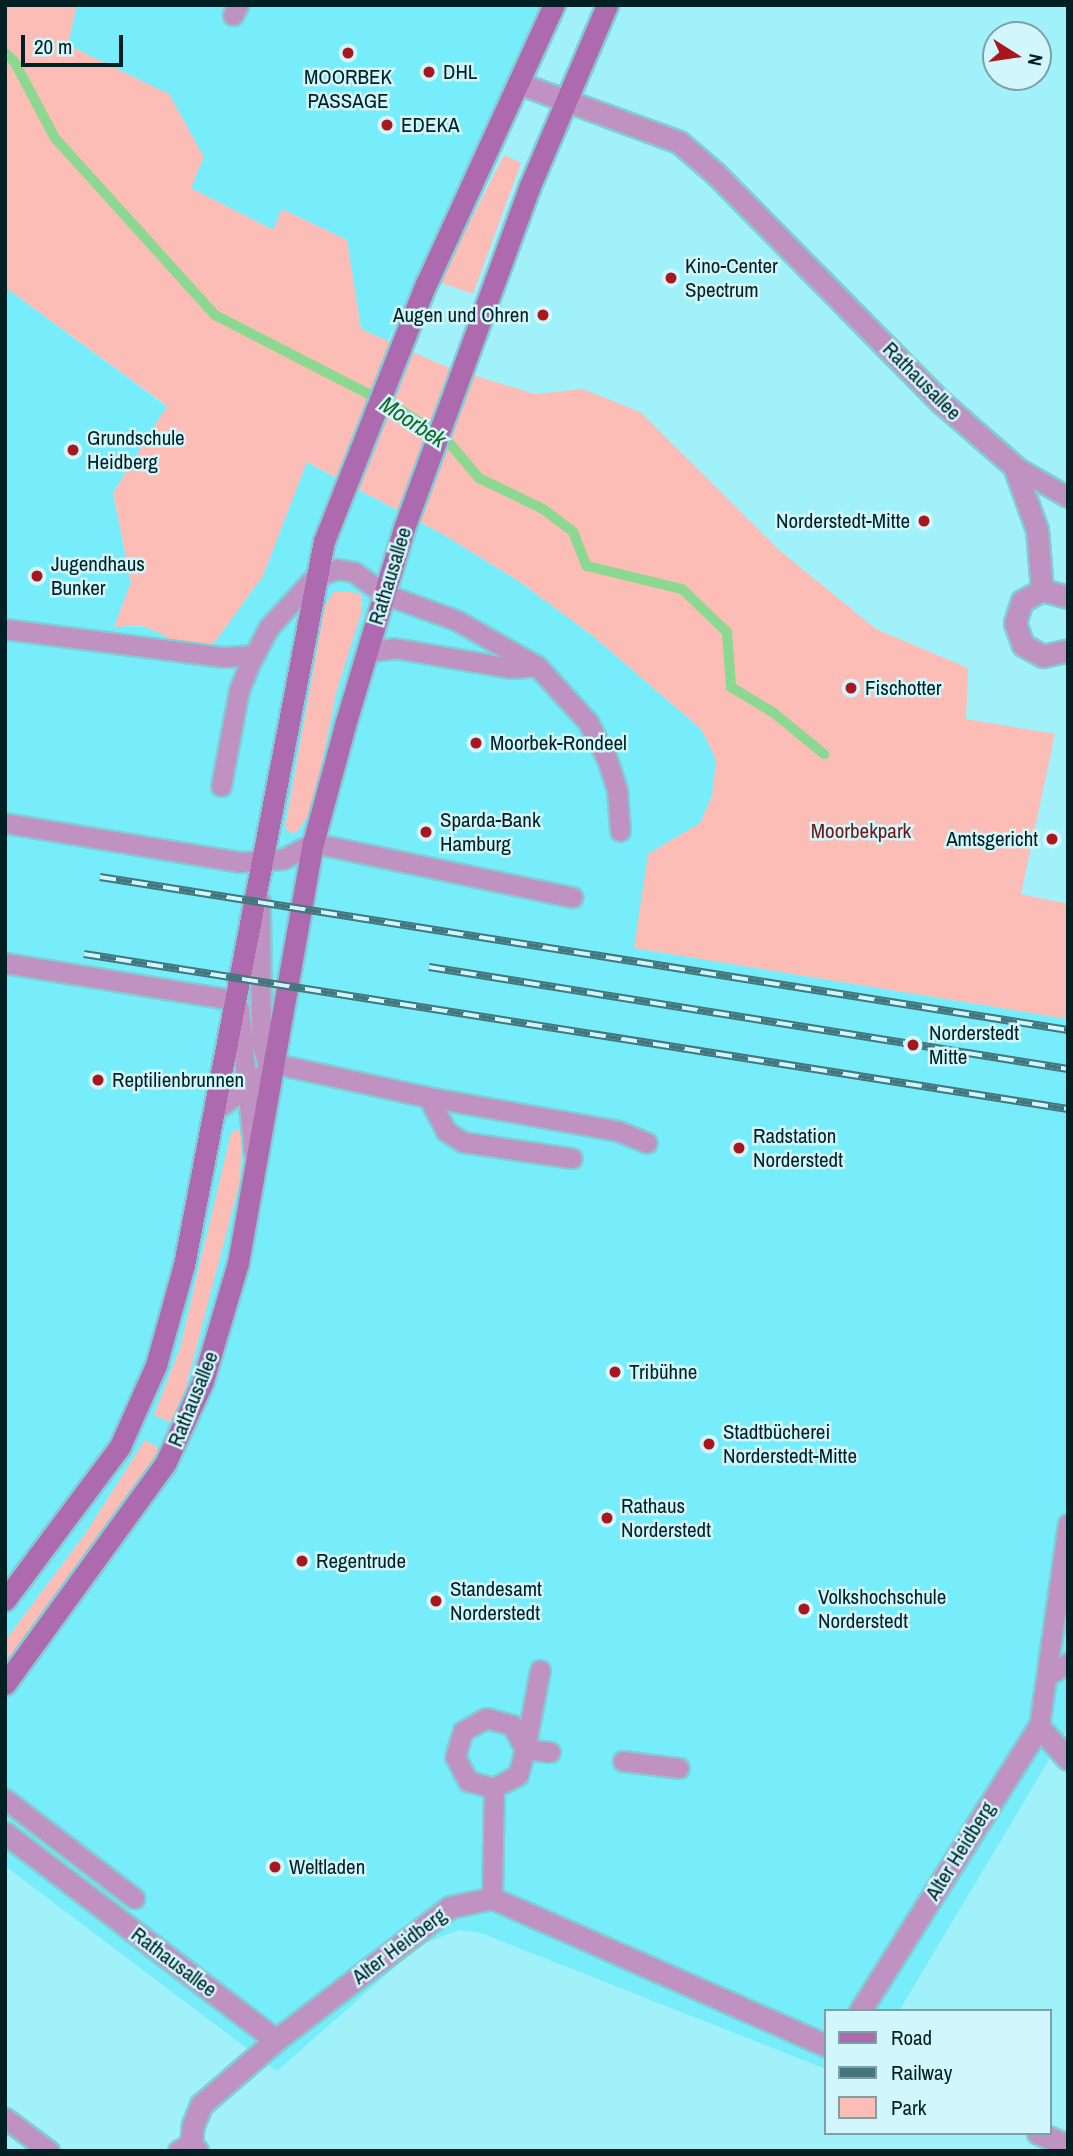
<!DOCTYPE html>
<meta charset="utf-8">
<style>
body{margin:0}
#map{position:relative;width:1073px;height:2156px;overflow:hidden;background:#a1f1fb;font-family:"Archivo Narrow",sans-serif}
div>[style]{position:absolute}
.built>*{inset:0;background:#77edfb}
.green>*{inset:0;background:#fbbdb6}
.stream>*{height:10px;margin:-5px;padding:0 5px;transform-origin:5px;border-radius:5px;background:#8bd890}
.roads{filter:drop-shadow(2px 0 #84cbd4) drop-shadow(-2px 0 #84cbd4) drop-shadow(0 2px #84cbd4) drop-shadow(0 -2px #84cbd4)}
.service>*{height:19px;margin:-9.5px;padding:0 9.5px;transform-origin:9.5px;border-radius:9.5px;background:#c092c1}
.minor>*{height:21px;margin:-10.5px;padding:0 10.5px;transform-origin:10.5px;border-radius:10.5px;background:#c092c1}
.secondary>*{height:21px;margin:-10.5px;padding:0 10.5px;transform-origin:10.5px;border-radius:10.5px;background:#ad6aaf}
.rail>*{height:8px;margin-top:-4px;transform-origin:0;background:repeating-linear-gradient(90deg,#d1f6fb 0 16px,#43777d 0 32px);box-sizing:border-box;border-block:2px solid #43777d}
.dots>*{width:19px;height:19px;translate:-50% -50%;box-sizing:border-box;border:4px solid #d1f6fb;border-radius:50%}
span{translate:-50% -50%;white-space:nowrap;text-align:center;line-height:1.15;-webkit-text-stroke:5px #d1f6fb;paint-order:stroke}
.poi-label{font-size:21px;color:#002024}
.left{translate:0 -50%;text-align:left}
.right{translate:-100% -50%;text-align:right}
.street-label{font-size:21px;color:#002024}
.park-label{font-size:21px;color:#711616}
.water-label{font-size:23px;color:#176725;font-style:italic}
.frame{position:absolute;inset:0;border:7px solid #002024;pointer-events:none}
.legend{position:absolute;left:824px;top:2009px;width:228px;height:126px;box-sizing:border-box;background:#d1f6fb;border:2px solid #7da0a5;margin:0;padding:9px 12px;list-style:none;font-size:21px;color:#002024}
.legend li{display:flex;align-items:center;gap:14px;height:35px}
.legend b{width:35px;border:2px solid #7da0a5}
.north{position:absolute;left:982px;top:21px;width:70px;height:70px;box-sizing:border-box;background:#d1f6fb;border:2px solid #7da0a5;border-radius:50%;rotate:102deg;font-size:19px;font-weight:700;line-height:28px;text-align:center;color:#002024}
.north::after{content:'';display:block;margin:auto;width:24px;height:32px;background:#aa161d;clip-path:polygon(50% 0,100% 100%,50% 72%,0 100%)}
.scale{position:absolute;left:21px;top:35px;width:102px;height:32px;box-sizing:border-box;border:4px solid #002024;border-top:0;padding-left:9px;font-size:21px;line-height:24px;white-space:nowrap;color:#002024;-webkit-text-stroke:5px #d1f6fb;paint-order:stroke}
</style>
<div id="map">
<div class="built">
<i style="clip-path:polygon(77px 5px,542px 5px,388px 341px,361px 329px,347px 240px,282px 209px,274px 230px,191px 188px,67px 45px)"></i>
<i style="clip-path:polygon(5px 287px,167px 407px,113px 493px,131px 582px,115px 626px,150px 627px,166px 636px,162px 642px,263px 576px,306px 462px,444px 535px,520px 582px,593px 636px,702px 730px,716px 760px,712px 796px,700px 823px,676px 839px,634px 948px,1068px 1019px,1068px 1728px,899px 2011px,826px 2011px,826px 2069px,481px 1933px,459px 1930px,420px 1945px,277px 2071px,5px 1866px)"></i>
</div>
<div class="green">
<i style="clip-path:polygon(5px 5px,77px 5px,68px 45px,169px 94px,204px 157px,191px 188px,273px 230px,282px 209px,347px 240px,361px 329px,442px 365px,492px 381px,535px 394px,583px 389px,640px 412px,779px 550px,876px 629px,968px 668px,966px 719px,1055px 734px,1021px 894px,1068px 904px,1068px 1019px,634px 948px,648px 854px,700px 823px,712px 796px,716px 760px,702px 730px,593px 636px,520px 582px,444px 535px,307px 462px,263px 576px,209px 650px,161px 642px,166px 636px,141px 625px,114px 627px,131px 582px,113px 493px,167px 406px,5px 287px)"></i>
<i style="clip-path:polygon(504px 155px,521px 163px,473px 294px,439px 282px)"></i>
<i style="clip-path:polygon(344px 591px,362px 594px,362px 611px,337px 690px,312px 810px,297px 832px,291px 833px,285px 828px,325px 605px,334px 592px)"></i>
<i style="clip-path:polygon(238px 1129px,242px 1134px,240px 1181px,176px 1425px,154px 1415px,180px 1348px,231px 1133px)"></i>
<i style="clip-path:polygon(145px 1440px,164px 1451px,5px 1670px,5px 1641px,85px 1534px)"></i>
</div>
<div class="stream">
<i style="left:5px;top:53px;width:12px;rotate:42deg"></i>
<i style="left:14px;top:61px;width:87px;rotate:62deg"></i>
<i style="left:55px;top:138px;width:239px;rotate:47.9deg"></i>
<i style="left:215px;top:315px;width:210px;rotate:27.2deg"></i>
<i style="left:402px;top:411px;width:52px;rotate:32.5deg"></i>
<i style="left:446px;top:439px;width:51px;rotate:49.8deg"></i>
<i style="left:479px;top:478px;width:71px;rotate:25.8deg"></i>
<i style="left:543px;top:509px;width:38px;rotate:37deg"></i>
<i style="left:573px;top:532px;width:37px;rotate:68deg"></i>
<i style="left:587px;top:566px;width:98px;rotate:13.6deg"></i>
<i style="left:682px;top:589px;width:62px;rotate:43.7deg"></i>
<i style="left:727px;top:632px;width:55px;rotate:85.8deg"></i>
<i style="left:731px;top:687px;width:50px;rotate:31.2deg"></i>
<i style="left:774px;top:713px;width:65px;rotate:39.4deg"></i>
</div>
<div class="roads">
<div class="service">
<i style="left:233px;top:15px;width:11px;rotate:-63deg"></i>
<i style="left:1014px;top:466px;width:62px;rotate:29.9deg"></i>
<i style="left:5px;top:629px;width:221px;rotate:7.3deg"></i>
<i style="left:224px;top:657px;width:30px;rotate:-4deg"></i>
<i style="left:367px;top:652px;width:27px;rotate:-8deg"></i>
<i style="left:394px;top:648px;width:119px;rotate:9.7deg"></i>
<i style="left:511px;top:668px;width:26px;rotate:-4deg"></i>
<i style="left:221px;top:786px;width:98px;rotate:-79.4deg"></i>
<i style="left:239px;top:690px;width:29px;rotate:-68deg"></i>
<i style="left:250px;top:663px;width:41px;rotate:-62.2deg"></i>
<i style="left:269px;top:627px;width:68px;rotate:-47.4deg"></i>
<i style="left:315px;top:577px;width:23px;rotate:-20deg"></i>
<i style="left:337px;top:569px;width:17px;rotate:10deg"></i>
<i style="left:354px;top:572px;width:37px;rotate:36deg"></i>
<i style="left:384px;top:594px;width:77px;rotate:19.9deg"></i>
<i style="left:456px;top:620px;width:93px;rotate:29.6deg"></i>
<i style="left:537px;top:666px;width:76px;rotate:47.7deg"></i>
<i style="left:588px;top:722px;width:42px;rotate:62.8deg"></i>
<i style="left:607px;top:759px;width:32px;rotate:72deg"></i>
<i style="left:617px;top:789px;width:42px;rotate:85.9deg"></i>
<i style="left:5px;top:823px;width:239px;rotate:9.4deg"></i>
<i style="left:241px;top:862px;width:42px;rotate:-4.1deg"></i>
<i style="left:283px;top:859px;width:34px;rotate:-28deg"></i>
<i style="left:313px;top:843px;width:265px;rotate:11.8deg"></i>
<i style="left:260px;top:901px;width:141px;rotate:89.6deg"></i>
<i style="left:261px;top:1042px;width:21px;rotate:73deg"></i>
<i style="left:267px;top:1062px;width:165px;rotate:12.3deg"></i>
<i style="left:428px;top:1097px;width:38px;rotate:62deg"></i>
<i style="left:446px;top:1131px;width:20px;rotate:33deg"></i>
<i style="left:463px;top:1142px;width:110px;rotate:8.4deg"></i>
<i style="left:5px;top:963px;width:231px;rotate:9.2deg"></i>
<i style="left:233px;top:1000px;width:11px;rotate:56deg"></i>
<i style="left:239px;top:1009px;width:145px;rotate:84.1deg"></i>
<i style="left:428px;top:1097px;width:193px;rotate:10.1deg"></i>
<i style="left:618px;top:1131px;width:31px;rotate:22deg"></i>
<i style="left:213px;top:1112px;width:76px;rotate:-37deg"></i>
<i style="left:540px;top:1670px;width:80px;rotate:100.8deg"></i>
<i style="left:525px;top:1749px;width:25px;rotate:7deg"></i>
<i style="left:1047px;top:1676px;width:25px;rotate:-32deg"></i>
<i style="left:1039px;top:1727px;width:205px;rotate:-81.9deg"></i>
<i style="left:623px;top:1761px;width:56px;rotate:7.1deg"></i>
<i style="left:5px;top:1799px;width:163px;rotate:37.5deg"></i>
<i style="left:492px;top:1898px;width:110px;rotate:-89deg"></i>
<i style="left:494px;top:1788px;width:27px;rotate:-165deg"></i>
<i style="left:468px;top:1781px;width:27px;rotate:-118deg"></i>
<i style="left:455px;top:1757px;width:27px;rotate:-73deg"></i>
<i style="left:463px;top:1731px;width:26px;rotate:-29deg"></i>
<i style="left:486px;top:1718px;width:27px;rotate:15deg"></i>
<i style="left:512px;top:1725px;width:27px;rotate:62deg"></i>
<i style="left:525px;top:1749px;width:27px;rotate:105deg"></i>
<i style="left:518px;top:1775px;width:27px;rotate:152deg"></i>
<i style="left:5px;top:2118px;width:55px;rotate:36.9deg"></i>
<i style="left:178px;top:2151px;width:15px;rotate:-32deg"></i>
</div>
<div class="minor">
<i style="left:518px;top:83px;width:171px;rotate:20.1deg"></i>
<i style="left:679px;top:142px;width:49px;rotate:40.9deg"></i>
<i style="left:716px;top:174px;width:320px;rotate:45.4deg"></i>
<i style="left:941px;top:402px;width:97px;rotate:41.2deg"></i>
<i style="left:1014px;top:466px;width:68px;rotate:70.2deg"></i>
<i style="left:1037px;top:530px;width:60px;rotate:85.2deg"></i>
<i style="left:1068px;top:597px;width:27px;rotate:-165deg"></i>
<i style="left:1042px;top:590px;width:23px;rotate:151deg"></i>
<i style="left:1022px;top:601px;width:23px;rotate:108deg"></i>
<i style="left:1015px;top:623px;width:23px;rotate:70deg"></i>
<i style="left:1023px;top:645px;width:23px;rotate:29deg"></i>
<i style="left:1043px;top:656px;width:26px;rotate:-13deg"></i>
<i style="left:5px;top:1833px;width:341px;rotate:37.4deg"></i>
<i style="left:860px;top:2011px;width:336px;rotate:-57.8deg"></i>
<i style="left:1039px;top:1727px;width:43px;rotate:47.8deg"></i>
<i style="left:1038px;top:2133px;width:33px;rotate:23deg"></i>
<i style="left:197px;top:2151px;width:10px;rotate:-127deg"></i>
<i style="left:191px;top:2143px;width:18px;rotate:-84deg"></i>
<i style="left:193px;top:2125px;width:22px;rotate:-68deg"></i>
<i style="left:201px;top:2105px;width:99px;rotate:-40.9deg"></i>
<i style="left:276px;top:2040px;width:219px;rotate:-37.4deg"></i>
<i style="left:450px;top:1907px;width:43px;rotate:-12.1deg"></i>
<i style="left:492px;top:1898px;width:365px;rotate:23.8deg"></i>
</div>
<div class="secondary">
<i style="left:5px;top:1600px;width:192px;rotate:-53.2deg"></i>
<i style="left:120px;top:1446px;width:89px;rotate:-66deg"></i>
<i style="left:156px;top:1365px;width:104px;rotate:-74.4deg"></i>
<i style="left:184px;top:1265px;width:737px;rotate:-79.06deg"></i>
<i style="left:324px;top:541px;width:277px;rotate:-68.4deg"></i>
<i style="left:426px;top:284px;width:307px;rotate:-65.4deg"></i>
<i style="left:5px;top:1684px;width:272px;rotate:-54deg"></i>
<i style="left:165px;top:1464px;width:91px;rotate:-65.4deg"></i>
<i style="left:203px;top:1381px;width:123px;rotate:-73.5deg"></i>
<i style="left:238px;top:1263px;width:427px;rotate:-79.9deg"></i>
<i style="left:313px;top:843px;width:122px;rotate:-74.8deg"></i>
<i style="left:345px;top:725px;width:206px;rotate:-73.3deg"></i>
<i style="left:404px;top:528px;width:362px;rotate:-69.8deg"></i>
<i style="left:529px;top:188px;width:199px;rotate:-66.9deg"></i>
</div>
</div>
<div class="rail">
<i style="left:100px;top:877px;width:980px;rotate:8.98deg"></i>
<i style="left:84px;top:954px;width:996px;rotate:8.95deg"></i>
<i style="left:429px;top:967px;width:647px;rotate:9.07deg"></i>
</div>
<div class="dots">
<i style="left:348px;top:53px;background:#aa161d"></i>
<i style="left:429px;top:72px;background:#aa161d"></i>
<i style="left:387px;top:125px;background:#aa161d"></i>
<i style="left:671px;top:278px;background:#aa161d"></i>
<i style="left:543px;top:315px;background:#aa161d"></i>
<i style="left:73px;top:450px;background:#aa161d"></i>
<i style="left:924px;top:521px;background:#aa161d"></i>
<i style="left:37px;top:576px;background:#aa161d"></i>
<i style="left:851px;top:688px;background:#aa161d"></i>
<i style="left:476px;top:743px;background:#aa161d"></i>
<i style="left:426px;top:832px;background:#aa161d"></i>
<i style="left:1052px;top:839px;background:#aa161d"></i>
<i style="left:913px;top:1045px;background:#aa161d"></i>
<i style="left:98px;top:1080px;background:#aa161d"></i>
<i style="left:739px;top:1148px;background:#aa161d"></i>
<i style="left:615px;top:1372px;background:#aa161d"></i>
<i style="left:709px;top:1444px;background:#aa161d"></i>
<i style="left:607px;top:1518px;background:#aa161d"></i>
<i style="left:302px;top:1561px;background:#aa161d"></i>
<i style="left:436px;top:1601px;background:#aa161d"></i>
<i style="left:804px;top:1609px;background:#aa161d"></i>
<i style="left:275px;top:1867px;background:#aa161d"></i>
</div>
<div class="poi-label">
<span class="left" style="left:443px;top:72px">DHL</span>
<span style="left:348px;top:89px">MOORBEK<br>PASSAGE</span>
<span class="left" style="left:401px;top:125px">EDEKA</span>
<span class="left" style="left:685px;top:278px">Kino-Center<br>Spectrum</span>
<span class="right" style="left:529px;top:315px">Augen und Ohren</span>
<span class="left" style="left:87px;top:450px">Grundschule<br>Heidberg</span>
<span class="right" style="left:910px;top:521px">Norderstedt-Mitte</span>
<span class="left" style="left:51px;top:576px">Jugendhaus<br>Bunker</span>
<span class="left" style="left:865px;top:688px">Fischotter</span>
<span class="left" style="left:490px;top:743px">Moorbek-Rondeel</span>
<span class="left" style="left:440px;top:832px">Sparda-Bank<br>Hamburg</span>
<span class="right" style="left:1038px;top:839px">Amtsgericht</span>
<span class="left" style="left:929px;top:1045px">Norderstedt<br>Mitte</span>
<span class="left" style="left:112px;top:1080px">Reptilienbrunnen</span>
<span class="left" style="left:753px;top:1148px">Radstation<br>Norderstedt</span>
<span class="left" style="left:629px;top:1372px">Tribühne</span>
<span class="left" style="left:723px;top:1444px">Stadtbücherei<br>Norderstedt-Mitte</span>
<span class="left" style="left:621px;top:1518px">Rathaus<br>Norderstedt</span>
<span class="left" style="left:316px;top:1561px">Regentrude</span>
<span class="left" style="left:450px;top:1601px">Standesamt<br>Norderstedt</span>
<span class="left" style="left:818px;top:1609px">Volkshochschule<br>Norderstedt</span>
<span class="left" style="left:289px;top:1867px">Weltladen</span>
</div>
<div class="street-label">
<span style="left:922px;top:381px;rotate:45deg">Rathausallee</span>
<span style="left:390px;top:576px;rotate:-73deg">Rathausallee</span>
<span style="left:193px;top:1399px;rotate:-68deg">Rathausallee</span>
<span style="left:960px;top:1851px;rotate:-58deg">Alter Heidberg</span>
<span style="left:399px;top:1946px;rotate:-37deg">Alter Heidberg</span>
<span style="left:174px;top:1962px;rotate:37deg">Rathausallee</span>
</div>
<div class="park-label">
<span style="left:861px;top:831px">Moorbekpark</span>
</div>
<div class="water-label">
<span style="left:413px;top:422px;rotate:33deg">Moorbek</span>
</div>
<div class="frame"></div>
<ul class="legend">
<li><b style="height:9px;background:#ad6aaf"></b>Road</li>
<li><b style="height:9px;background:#43777d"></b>Railway</li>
<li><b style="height:19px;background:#fbbdb6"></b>Park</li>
</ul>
<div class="north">N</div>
<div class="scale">20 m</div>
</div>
